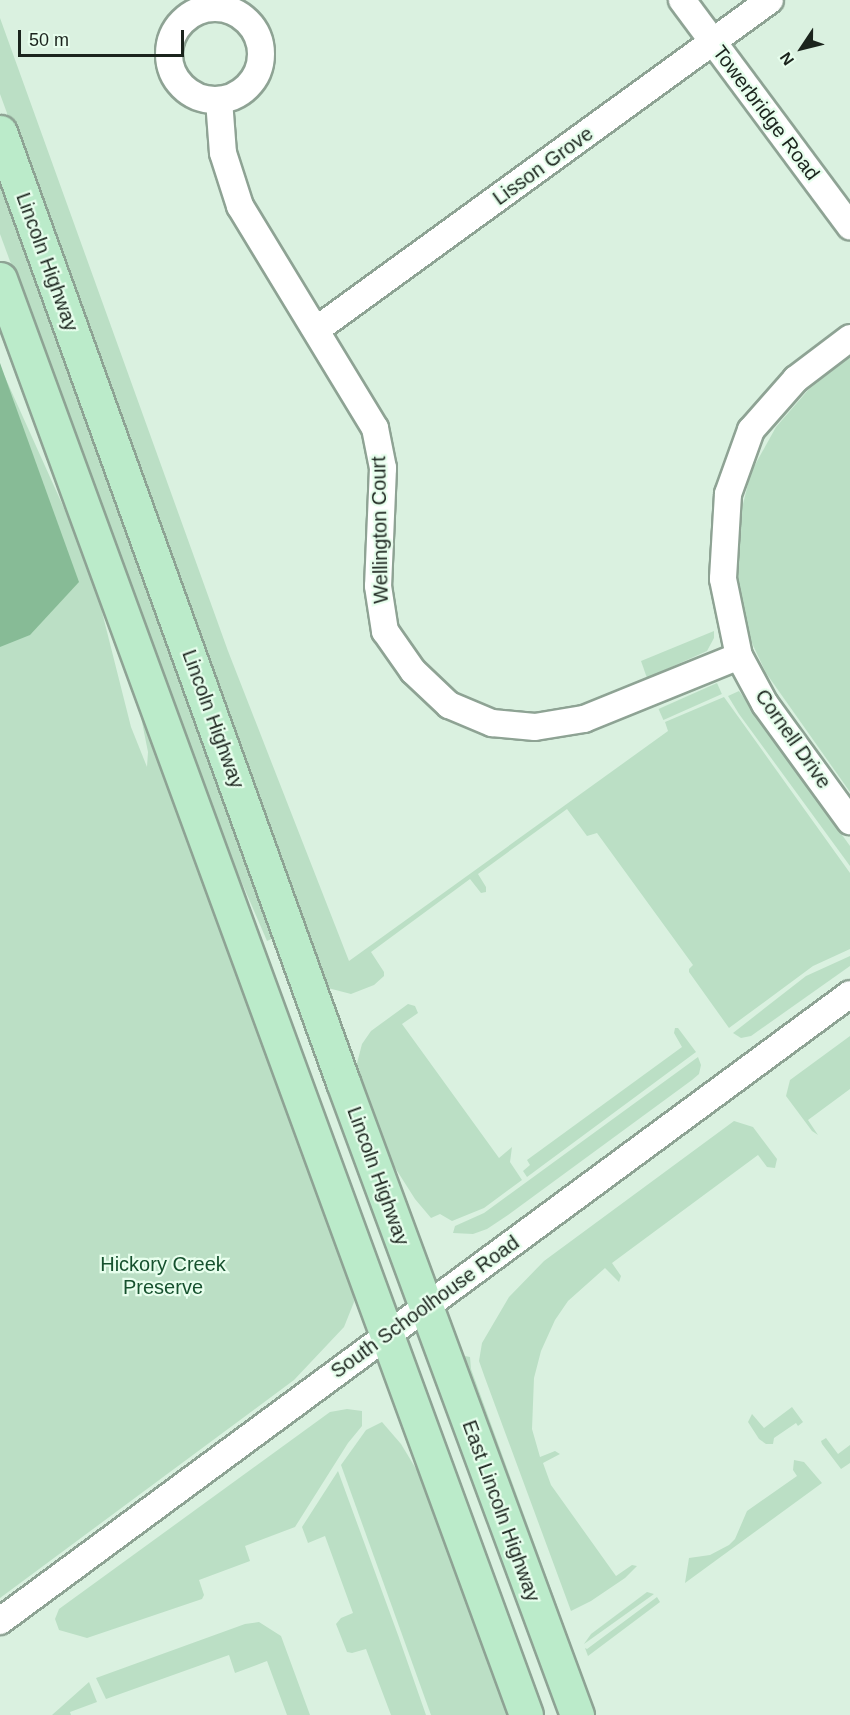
<!DOCTYPE html>
<style>
body{margin:0}
#map{position:relative;width:850px;height:1715px;overflow:hidden;background:#daf1e0;font-family:Arial,sans-serif}
div>[style]{position:absolute}
.green>*{inset:0;background:#bbdfc5;transform-origin:0 0}
.forest>*{inset:0;background:#87bb96}
.roads{filter:drop-shadow(2px 0 #8ea394) drop-shadow(-2px 0 #8ea394) drop-shadow(0 2px #8ea394) drop-shadow(0 -2px #8ea394)}
.minor>*{height:26px;margin:-13px;padding:0 13px;transform-origin:13px;border-radius:13px;background:#fff}
.minor>.ring{margin:-13px;padding:0;box-sizing:content-box;background:none;border:26px solid #fff;border-radius:50%}
.major>*{height:33px;margin:-16.5px;padding:0 16.5px;transform-origin:16.5px;border-radius:16.5px;background:#bbebca}
span{translate:-50% -50%;white-space:nowrap;text-align:center;line-height:1.15;-webkit-text-stroke:4.5px #e7feed;paint-order:stroke}
.street-label{font-size:20px;color:#1b241d}
.park-label{font-size:20px;color:#16512e}
.north{position:absolute;left:772px;top:18px;width:60px;height:60px;-webkit-text-stroke:4px #e7feed;paint-order:stroke;rotate:235deg;font-size:16px;font-weight:700;line-height:24px;text-align:center;color:#1b241d}
.north::after{content:'';display:block;margin:auto;width:21px;height:27px;background:#1b241d;clip-path:polygon(50% 0,100% 100%,50% 72%,0 100%)}
.scale{position:absolute;left:18px;top:30px;width:166px;height:27px;box-sizing:border-box;border:3px solid #1b241d;border-top:0;padding-left:8px;font-size:18px;line-height:21px;white-space:nowrap;color:#1b241d;-webkit-text-stroke:4px #e7feed;paint-order:stroke}
</style>
<div id="map">
<div class="green">
<i style="clip-path:polygon(0 18px,228px 651px,349px 961px,668px 731px,665px 722px,724px 697px,850px 873px,850px 949px,813px 966px,729px 1028px,689px 972px,689px 969px,693px 965px,597px 833px,587px 836px,567px 809px,478px 874px,486px 887px,486px 892px,481px 893px,470px 879px,371px 952px,384px 972px,384px 976px,374px 985px,351px 994px,328px 988px,0 94px)"></i>
<i style="clip-path:polygon(0 181px,276px 937px,267px 941px,221px 834px,0 234px)"></i>
<i style="clip-path:polygon(evenodd,0 320px,352px 1281px,354px 1302px,344px 1327px,294px 1380px,0 1598px,0 366px,72px 526px,0 333px,0 320px,100px 604px,140px 712px,148px 752px,147px 767px,131px 727px,100px 604px)"></i>
<i style="clip-path:polygon(850px 357px,850px 792px,766px 673px,744px 626px,736px 571px,738px 524px,751px 472px,776px 427px,809px 389px)"></i>
<i style="clip-path:polygon(714px 631px,714px 638px,707px 651px,647px 678px,641px 661px)"></i>
<i style="left:717px;top:683px;width:12px;height:64px;rotate:66deg"></i>
<i style="clip-path:polygon(739px 691px,850px 846px,850px 866px,739px 714px,728px 696px)"></i>
<i style="clip-path:polygon(850px 956px,850px 966px,751px 1036px,741px 1038px,733px 1033px,806px 976px)"></i>
<i style="clip-path:polygon(408px 1004px,415px 1006px,418px 1013px,402px 1024px,499px 1158px,512px 1147px,510px 1162px,522px 1180px,484px 1208px,452px 1221px,440px 1214px,431px 1218px,415px 1199px,394px 1166px,356px 1067px,362px 1044px,371px 1031px)"></i>
<i style="clip-path:polygon(675px 1028px,678px 1028px,696px 1052px,527px 1177px,523px 1171px,530px 1165px,527px 1160px,682px 1047px,674px 1033px)"></i>
<i style="clip-path:polygon(850px 1036px,850px 1089px,808px 1120px,818px 1135px,812px 1131px,786px 1096px,790px 1080px)"></i>
<i style="clip-path:polygon(698px 1057px,701px 1065px,699px 1074px,692px 1080px,508px 1215px,487px 1229px,473px 1234px,453px 1233px,455px 1226px,484px 1213px)"></i>
<i style="clip-path:polygon(734px 1121px,753px 1127px,777px 1159px,775px 1168px,767px 1167px,758px 1155px,612px 1263px,621px 1276px,619px 1282px,605px 1268px,568px 1301px,555px 1320px,541px 1351px,534px 1378px,532px 1429px,540px 1457px,555px 1451px,560px 1454px,543px 1463px,551px 1485px,616px 1576px,632px 1565px,637px 1566px,625px 1578px,591px 1601px,571px 1611px,485px 1378px,479px 1361px,482px 1343px,509px 1297px,544px 1261px)"></i>
<i style="clip-path:polygon(465px 1356px,470px 1357px,471px 1369px,559px 1611px,555px 1608px,466px 1371px)"></i>
<i style="clip-path:polygon(792px 1407px,803px 1422px,798px 1426px,796px 1423px,774px 1438px,773px 1444px,766px 1444px,759px 1439px,748px 1422px,752px 1414px,764px 1428px)"></i>
<i style="clip-path:polygon(347px 1409px,362px 1411px,362px 1426px,348px 1443px,295px 1527px,245px 1546px,250px 1561px,199px 1580px,204px 1595px,202px 1599px,87px 1638px,59px 1630px,55px 1619px,59px 1609px,330px 1412px)"></i>
<i style="clip-path:polygon(382px 1422px,401px 1444px,424px 1482px,512px 1715px,431px 1715px,341px 1465px,366px 1430px)"></i>
<i style="clip-path:polygon(826px 1438px,838px 1454px,850px 1445px,850px 1463px,841px 1469px,822px 1444px,821px 1441px)"></i>
<i style="clip-path:polygon(794px 1460px,804px 1462px,822px 1483px,685px 1583px,689px 1558px,710px 1555px,729px 1545px,735px 1539px,747px 1511px,797px 1476px,793px 1470px)"></i>
<i style="clip-path:polygon(338px 1471px,398px 1635px,426px 1715px,391px 1715px,366px 1649px,352px 1653px,347px 1652px,336px 1624px,341px 1618px,353px 1613px,325px 1536px,308px 1543px,302px 1527px)"></i>
<i style="clip-path:polygon(647px 1592px,654px 1594px,584px 1644px,591px 1634px)"></i>
<i style="clip-path:polygon(657px 1597px,660px 1602px,588px 1656px,585px 1648px,587px 1649px)"></i>
<i style="clip-path:polygon(259px 1622px,281px 1636px,310px 1715px,287px 1715px,267px 1661px,235px 1673px,229px 1655px,106px 1699px,96px 1678px,245px 1624px)"></i>
<i style="clip-path:polygon(89px 1682px,97px 1702px,70px 1712px,71px 1715px,52px 1715px)"></i>
</div>
<div class="forest">
<i style="clip-path:polygon(0 363px,79px 582px,30px 635px,0 647px)"></i>
</div>
<div class="roads">
<div class="minor">
<i style="left:682px;top:0;width:282px;rotate:53.4deg"></i>
<i class="ring" style="left:169px;top:8px;width:66px;height:66px"></i>
<i style="left:219px;top:100px;width:53px;rotate:85.7deg"></i>
<i style="left:223px;top:153px;width:56px;rotate:72.2deg"></i>
<i style="left:240px;top:206px;width:260px;rotate:58.7deg"></i>
<i style="left:375px;top:428px;width:41px;rotate:78.7deg"></i>
<i style="left:383px;top:468px;width:118px;rotate:92.4deg"></i>
<i style="left:378px;top:586px;width:46px;rotate:81.2deg"></i>
<i style="left:385px;top:631px;width:49px;rotate:55deg"></i>
<i style="left:413px;top:671px;width:50px;rotate:43.4deg"></i>
<i style="left:449px;top:705px;width:47px;rotate:22.7deg"></i>
<i style="left:492px;top:723px;width:43px;rotate:5.3deg"></i>
<i style="left:535px;top:727px;width:50px;rotate:-9.3deg"></i>
<i style="left:584px;top:719px;width:167px;rotate:-22.1deg"></i>
<i style="left:316px;top:330px;width:561px;rotate:-36.01deg"></i>
<i style="left:850px;top:338px;width:68px;rotate:142.8deg"></i>
<i style="left:796px;top:379px;width:68px;rotate:131.4deg"></i>
<i style="left:751px;top:430px;width:68px;rotate:109.8deg"></i>
<i style="left:728px;top:494px;width:85px;rotate:93.4deg"></i>
<i style="left:723px;top:579px;width:79px;rotate:78.3deg"></i>
<i style="left:739px;top:656px;width:55px;rotate:61.6deg"></i>
<i style="left:765px;top:704px;width:145px;rotate:54deg"></i>
<i style="left:0;top:1621px;width:1056px;rotate:-36.41deg"></i>
</div>
<div class="major">
<i style="left:0;top:132px;width:1010px;rotate:70.15deg"></i>
<i style="left:343px;top:1082px;width:675px;rotate:69.71deg"></i>
<i style="left:0;top:279px;width:1529px;rotate:69.88deg"></i>
</div>
</div>
<div class="street-label">
<span style="left:766px;top:113px;rotate:53deg">Towerbridge Road</span>
<span style="left:543px;top:166px;rotate:-36deg">Lisson Grove</span>
<span style="left:47px;top:262px;rotate:70deg">Lincoln Highway</span>
<span style="left:380px;top:530px;rotate:-91deg">Wellington Court</span>
<span style="left:213px;top:719px;rotate:70deg">Lincoln Highway</span>
<span style="left:793px;top:739px;rotate:55deg">Cornell Drive</span>
<span style="left:378px;top:1176px;rotate:70deg">Lincoln Highway</span>
<span style="left:425px;top:1307px;rotate:-36deg">South Schoolhouse Road</span>
<span style="left:501px;top:1511px;rotate:70deg">East Lincoln Highway</span>
</div>
<div class="park-label">
<span style="left:163px;top:1276px">Hickory Creek<br>Preserve</span>
</div>
<div class="north">N</div>
<div class="scale">50 m</div>
</div>
